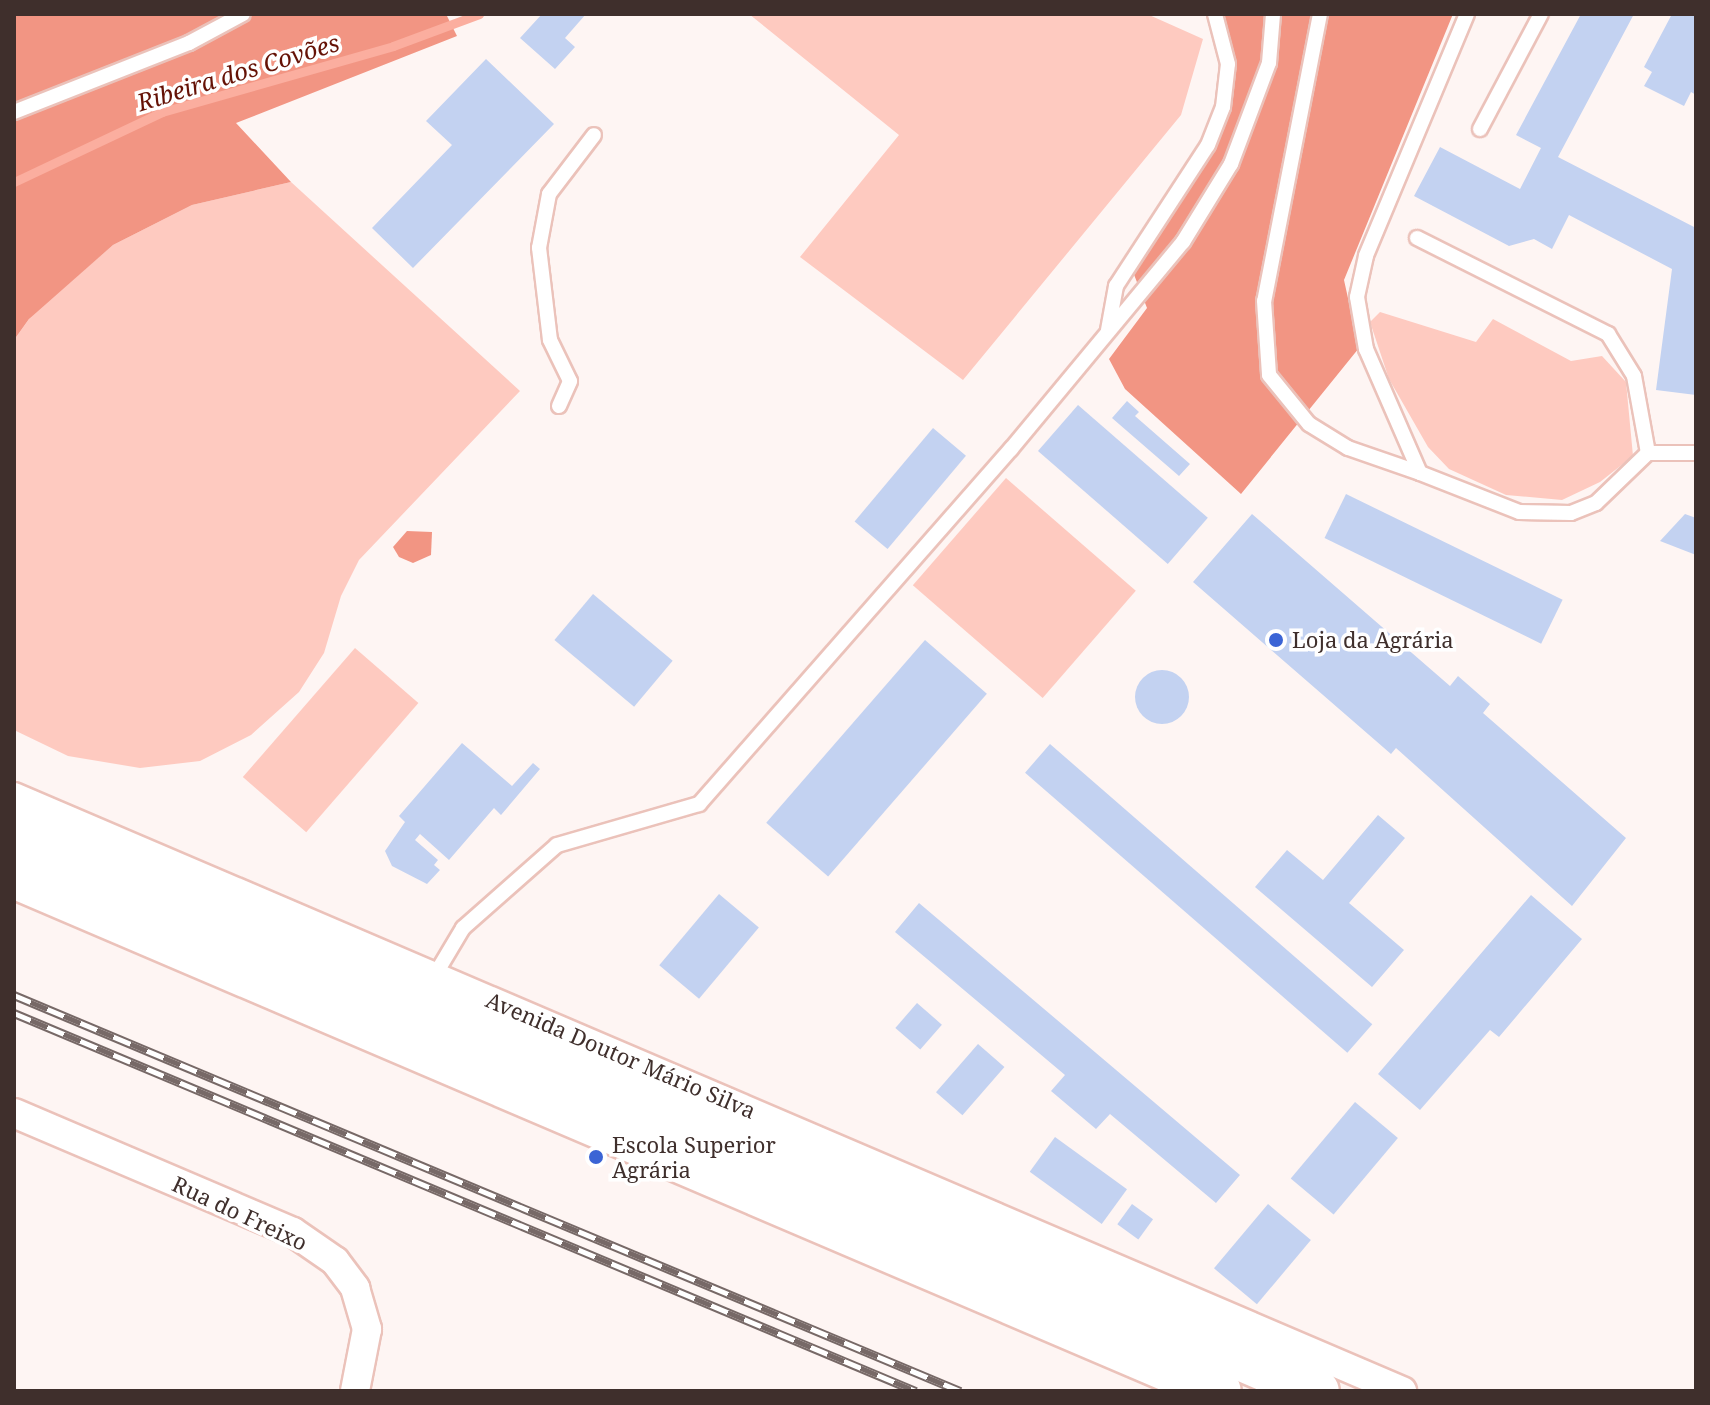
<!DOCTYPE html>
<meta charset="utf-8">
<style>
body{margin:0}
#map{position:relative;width:1710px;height:1405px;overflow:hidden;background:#fef5f3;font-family:"Noto Serif",serif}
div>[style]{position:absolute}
.green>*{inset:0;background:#fecac0;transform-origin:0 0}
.forest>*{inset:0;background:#f29583}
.stream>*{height:9px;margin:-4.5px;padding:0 4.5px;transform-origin:4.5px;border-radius:4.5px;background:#fbae9f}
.building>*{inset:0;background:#c3d2f1;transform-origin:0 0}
.round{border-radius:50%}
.roads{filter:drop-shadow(2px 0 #ebc2ba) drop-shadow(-2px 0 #ebc2ba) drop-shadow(0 2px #ebc2ba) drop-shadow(0 -2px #ebc2ba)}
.service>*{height:14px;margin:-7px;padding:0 7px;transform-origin:7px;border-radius:7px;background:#fff}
.minor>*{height:28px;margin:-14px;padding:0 14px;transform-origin:14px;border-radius:14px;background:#fff}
.trunk>*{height:44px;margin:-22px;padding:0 22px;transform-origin:22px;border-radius:22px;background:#fff}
.rail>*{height:9px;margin-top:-4.5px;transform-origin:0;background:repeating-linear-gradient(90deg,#fff 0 18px,#776967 0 36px);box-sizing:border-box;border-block:2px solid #776967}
.dots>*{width:22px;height:22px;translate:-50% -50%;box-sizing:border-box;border:4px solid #fff;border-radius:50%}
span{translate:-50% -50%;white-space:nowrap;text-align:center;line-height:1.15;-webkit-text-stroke:7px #fff;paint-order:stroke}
.poi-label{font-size:22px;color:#3f2f2c}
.left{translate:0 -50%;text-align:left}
.street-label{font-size:22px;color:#3f2f2c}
.water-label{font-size:24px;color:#651206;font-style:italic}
.frame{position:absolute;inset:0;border:16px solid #3f2f2c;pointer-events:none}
</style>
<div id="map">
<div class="green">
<i style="clip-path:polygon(749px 14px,1147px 14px,1203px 39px,1181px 115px,963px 380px,800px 257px,899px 135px)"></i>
<i style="clip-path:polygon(291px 182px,520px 391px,359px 560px,341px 596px,324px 653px,299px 692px,251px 735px,200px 761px,140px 768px,68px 756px,14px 730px,14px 340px,32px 315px,113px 245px,192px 205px)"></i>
<i style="clip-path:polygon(1380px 312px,1476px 342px,1493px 319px,1571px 361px,1602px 356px,1626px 382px,1633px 456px,1600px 482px,1562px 500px,1506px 495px,1449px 469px,1428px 447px,1389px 379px,1370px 322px)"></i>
<i style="left:1006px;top:478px;width:172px;height:142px;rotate:41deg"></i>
<i style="left:355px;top:648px;width:84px;height:171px;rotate:41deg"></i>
</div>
<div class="forest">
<i style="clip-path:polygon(14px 14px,446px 14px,457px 36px,236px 123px,291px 182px,192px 205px,113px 245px,29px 319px,14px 340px)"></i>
<i style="clip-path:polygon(1223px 14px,1453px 14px,1344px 280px,1359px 348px,1241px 494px,1125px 389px,1109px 359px,1147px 308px,1133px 272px,1212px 148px,1230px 109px,1237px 64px)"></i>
<i style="clip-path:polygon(407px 531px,432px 532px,431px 555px,413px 563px,399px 557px,393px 547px)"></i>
</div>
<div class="stream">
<i style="left:14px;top:182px;width:164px;rotate:-25.3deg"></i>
<i style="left:162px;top:112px;width:240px;rotate:-15.9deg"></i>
<i style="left:393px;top:46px;width:92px;rotate:-20.4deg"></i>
</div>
<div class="building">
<i style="clip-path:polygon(542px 14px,586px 14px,565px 38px,575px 47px,555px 69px,520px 38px)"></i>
<i style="clip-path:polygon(1581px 14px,1634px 14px,1558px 157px,1696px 228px,1696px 395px,1656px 390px,1672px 269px,1569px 215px,1552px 249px,1534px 239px,1509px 246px,1414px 196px,1440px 147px,1520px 189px,1541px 148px,1516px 135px)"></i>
<i style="clip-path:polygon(1672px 14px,1696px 14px,1696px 95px,1691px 92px,1684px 106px,1644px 86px,1652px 72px,1644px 67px)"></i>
<i style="clip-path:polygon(486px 59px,554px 124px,413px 268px,372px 228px,452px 145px,426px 121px)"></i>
<i style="clip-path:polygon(1127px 401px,1139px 412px,1135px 416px,1190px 464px,1179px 476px,1112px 418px)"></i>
<i style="left:1078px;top:405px;width:172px;height:61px;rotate:41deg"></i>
<i style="left:933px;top:428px;width:43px;height:122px;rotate:40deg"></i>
<i style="left:1346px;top:494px;width:241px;height:49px;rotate:26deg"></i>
<i style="clip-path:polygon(1252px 514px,1450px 686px,1458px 676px,1490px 704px,1483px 713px,1626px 838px,1572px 906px,1396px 748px,1391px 754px,1193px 582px)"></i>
<i style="clip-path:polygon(1685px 514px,1696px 518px,1696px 555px,1660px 541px)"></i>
<i style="left:593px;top:594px;width:104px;height:60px;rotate:40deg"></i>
<i style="left:925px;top:640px;width:82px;height:242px;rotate:41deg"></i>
<i class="round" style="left:1135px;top:670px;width:54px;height:54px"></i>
<i style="clip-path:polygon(462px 743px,512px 786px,533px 763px,540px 769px,501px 815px,494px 808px,449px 860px,420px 834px,415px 840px,438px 860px,434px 865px,440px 870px,427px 884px,392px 866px,385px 851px,405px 822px,399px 816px)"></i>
<i style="left:1050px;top:744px;width:427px;height:38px;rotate:41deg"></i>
<i style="clip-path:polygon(1378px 815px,1405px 838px,1349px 903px,1404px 950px,1372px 987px,1255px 887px,1287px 850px,1323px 880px)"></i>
<i style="left:719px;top:894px;width:52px;height:93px;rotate:40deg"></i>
<i style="clip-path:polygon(1531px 895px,1582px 939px,1499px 1037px,1490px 1030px,1420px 1110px,1378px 1074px)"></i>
<i style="clip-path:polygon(919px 903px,1240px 1175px,1216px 1203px,1110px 1114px,1096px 1129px,1051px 1091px,1065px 1075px,895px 932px)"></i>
<i style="left:917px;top:1003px;width:33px;height:33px;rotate:41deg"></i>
<i style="left:978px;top:1044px;width:35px;height:64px;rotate:41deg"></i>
<i style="left:1355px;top:1102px;width:56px;height:100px;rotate:40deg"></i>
<i style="left:1055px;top:1137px;width:89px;height:43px;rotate:36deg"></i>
<i style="left:1132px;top:1204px;width:26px;height:25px;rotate:36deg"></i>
<i style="left:1268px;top:1204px;width:56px;height:84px;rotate:40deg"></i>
</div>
<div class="roads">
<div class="service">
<i style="left:1320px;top:14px;width:292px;rotate:101deg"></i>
<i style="left:1264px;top:301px;width:74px;rotate:86.1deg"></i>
<i style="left:1269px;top:375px;width:63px;rotate:50.8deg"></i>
<i style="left:1309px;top:424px;width:46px;rotate:31.6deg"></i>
<i style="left:1348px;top:448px;width:76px;rotate:19.1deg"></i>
<i style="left:1467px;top:14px;width:262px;rotate:112.7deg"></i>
<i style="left:1366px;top:256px;width:42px;rotate:102.4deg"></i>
<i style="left:1357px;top:297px;width:53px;rotate:80.2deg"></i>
<i style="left:1366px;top:349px;width:135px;rotate:66.5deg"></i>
<i style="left:1420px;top:473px;width:106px;rotate:21.5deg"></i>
<i style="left:1519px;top:512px;width:52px;rotate:1.1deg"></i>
<i style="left:1571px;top:513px;width:27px;rotate:-22deg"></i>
<i style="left:1596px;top:503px;width:72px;rotate:-43.9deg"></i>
<i style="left:1648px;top:453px;width:48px"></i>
<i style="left:14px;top:112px;width:188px;rotate:-21.5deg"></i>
<i style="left:189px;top:43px;width:61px;rotate:-28.2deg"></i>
<i style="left:1480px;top:129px;width:130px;rotate:-62.1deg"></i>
<i style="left:1417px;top:238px;width:214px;rotate:26.7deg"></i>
<i style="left:1608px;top:334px;width:49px;rotate:58.2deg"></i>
<i style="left:1634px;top:376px;width:78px;rotate:79.7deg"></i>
<i style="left:1108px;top:330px;width:45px;rotate:-79.7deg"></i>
<i style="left:1116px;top:286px;width:168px;rotate:-56.9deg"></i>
<i style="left:1208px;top:145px;width:41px;rotate:-68.5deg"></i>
<i style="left:1223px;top:107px;width:43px;rotate:-83.4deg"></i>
<i style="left:1228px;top:64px;width:52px;rotate:-104.6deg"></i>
<i style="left:559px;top:406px;width:27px;rotate:-66deg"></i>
<i style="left:570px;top:381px;width:46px;rotate:-116deg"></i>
<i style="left:550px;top:340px;width:93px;rotate:-96.8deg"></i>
<i style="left:539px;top:248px;width:55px;rotate:-79.5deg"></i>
<i style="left:549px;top:194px;width:74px;rotate:-52.7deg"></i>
<i style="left:435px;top:975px;width:55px;rotate:-59.2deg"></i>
<i style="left:463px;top:928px;width:125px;rotate:-41.4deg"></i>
<i style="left:557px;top:845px;width:148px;rotate:-16.1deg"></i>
<i style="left:699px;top:804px;width:473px;rotate:-48.7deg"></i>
<i style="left:1011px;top:449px;width:269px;rotate:-50.3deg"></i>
<i style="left:1183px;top:242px;width:92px;rotate:-58.4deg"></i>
<i style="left:1231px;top:164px;width:108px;rotate:-69.4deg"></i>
<i style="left:1269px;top:63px;width:49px;rotate:-85.3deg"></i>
</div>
<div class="minor">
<i style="left:14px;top:797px;width:1510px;rotate:23.17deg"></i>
<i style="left:14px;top:1113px;width:303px;rotate:23.1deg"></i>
<i style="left:293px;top:1232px;width:51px;rotate:34.6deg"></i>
<i style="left:335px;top:1261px;width:34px;rotate:53deg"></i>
<i style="left:355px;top:1288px;width:43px;rotate:73.7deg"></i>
<i style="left:367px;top:1329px;width:63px;rotate:101deg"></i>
</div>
<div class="trunk">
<i style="left:14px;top:831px;width:1418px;rotate:23.26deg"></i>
<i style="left:14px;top:876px;width:1310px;rotate:23.14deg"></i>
</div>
</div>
<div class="rail">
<i style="left:14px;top:995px;width:1026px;rotate:22.71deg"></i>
<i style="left:14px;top:1013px;width:978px;rotate:22.74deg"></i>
</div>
<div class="dots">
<i style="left:1276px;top:640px;background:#3b64d5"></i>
<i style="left:596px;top:1157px;background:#3b64d5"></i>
</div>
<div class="poi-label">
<span class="left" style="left:1292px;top:640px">Loja da Agrária</span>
<span class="left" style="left:612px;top:1157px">Escola Superior<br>Agrária</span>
</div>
<div class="street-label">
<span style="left:621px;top:1055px;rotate:23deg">Avenida Doutor Mário Silva</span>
<span style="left:240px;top:1213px;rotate:25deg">Rua do Freixo</span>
</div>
<div class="water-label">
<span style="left:238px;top:72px;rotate:-17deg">Ribeira dos Covões</span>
</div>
<div class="frame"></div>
</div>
